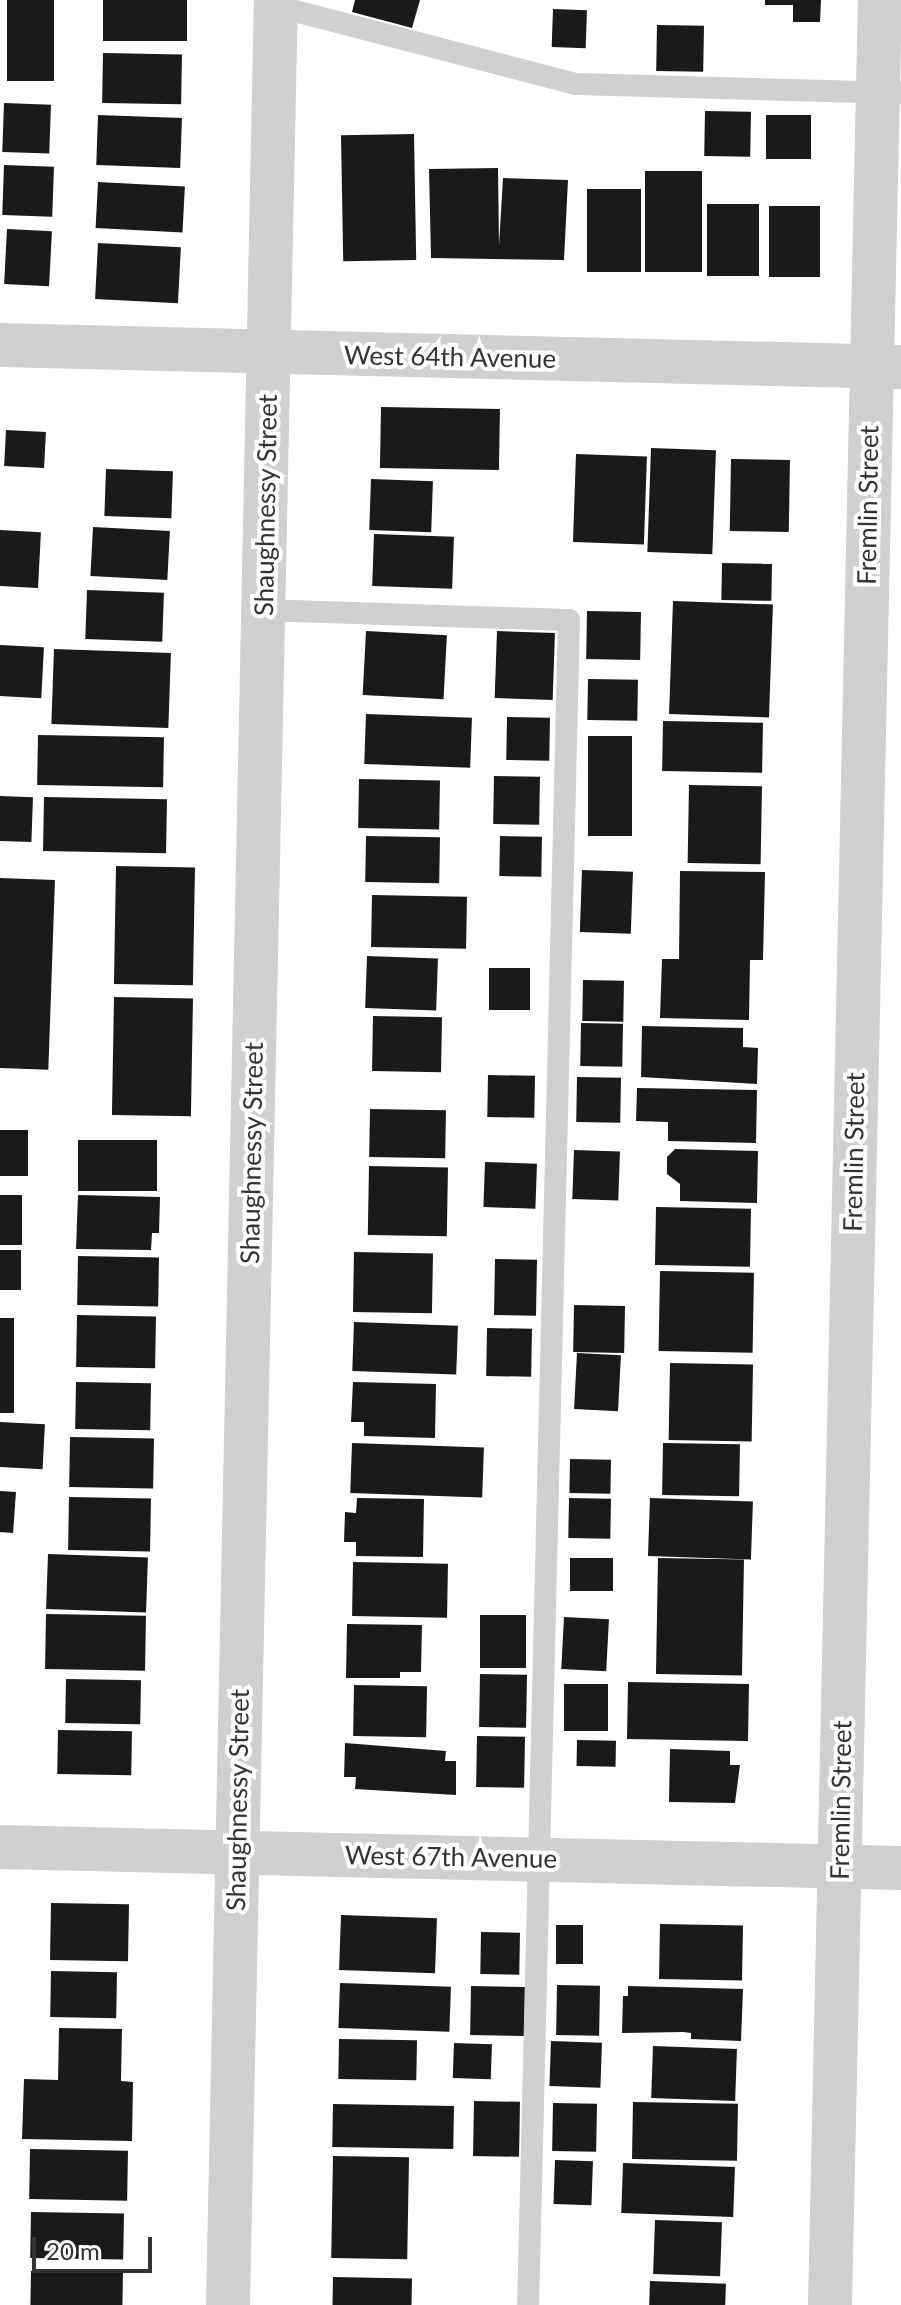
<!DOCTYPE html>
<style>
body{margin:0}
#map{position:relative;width:901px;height:2305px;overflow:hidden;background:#fff;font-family:Lato,sans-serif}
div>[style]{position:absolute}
.building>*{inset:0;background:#1a1a1a;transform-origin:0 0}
.lane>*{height:22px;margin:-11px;padding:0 11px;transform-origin:11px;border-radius:11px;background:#d0d0d0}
.street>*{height:44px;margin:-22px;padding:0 22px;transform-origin:22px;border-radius:22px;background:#d0d0d0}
span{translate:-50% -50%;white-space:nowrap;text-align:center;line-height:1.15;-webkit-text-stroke:8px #fff;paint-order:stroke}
.street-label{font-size:26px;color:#333}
.scale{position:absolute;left:32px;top:2237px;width:120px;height:36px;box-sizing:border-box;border:4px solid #333;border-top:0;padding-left:10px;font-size:24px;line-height:28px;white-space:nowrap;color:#333;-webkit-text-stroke:6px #fff;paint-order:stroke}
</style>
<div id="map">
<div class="building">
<i style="left:7px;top:0;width:47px;height:81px"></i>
<i style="left:103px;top:0;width:84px;height:41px"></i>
<i style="clip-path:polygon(355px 0,420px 0,412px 28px,352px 12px)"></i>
<i style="clip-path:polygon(765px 0,821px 0,820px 22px,793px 22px,793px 5px,765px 5px)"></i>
<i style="left:553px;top:9px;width:34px;height:38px;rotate:2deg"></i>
<i style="left:657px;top:25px;width:47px;height:46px;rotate:1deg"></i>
<i style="left:103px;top:53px;width:79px;height:50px;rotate:1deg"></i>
<i style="left:4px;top:103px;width:47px;height:49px;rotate:2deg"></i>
<i style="left:705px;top:111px;width:46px;height:45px;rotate:1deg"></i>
<i style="left:98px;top:115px;width:84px;height:50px;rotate:2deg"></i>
<i style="left:766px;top:115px;width:45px;height:44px"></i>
<i style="left:414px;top:134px;width:126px;height:73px;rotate:89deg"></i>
<i style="left:4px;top:165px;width:50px;height:50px;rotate:2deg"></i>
<i style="clip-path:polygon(498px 168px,499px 245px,503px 178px,568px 180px,564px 260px,431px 258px,429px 169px)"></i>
<i style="left:645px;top:171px;width:57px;height:101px"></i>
<i style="left:98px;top:182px;width:87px;height:46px;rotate:3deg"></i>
<i style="left:587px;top:189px;width:54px;height:83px"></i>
<i style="left:707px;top:204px;width:52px;height:72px"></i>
<i style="left:769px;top:206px;width:51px;height:71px"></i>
<i style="left:7px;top:229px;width:45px;height:55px;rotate:3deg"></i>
<i style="left:98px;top:243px;width:83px;height:56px;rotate:3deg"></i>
<i style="left:381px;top:407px;width:119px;height:61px;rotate:1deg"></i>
<i style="left:6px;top:430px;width:40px;height:36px;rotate:3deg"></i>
<i style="left:651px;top:448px;width:65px;height:104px;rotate:2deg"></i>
<i style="left:576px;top:454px;width:71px;height:88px;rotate:2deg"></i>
<i style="left:731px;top:459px;width:59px;height:72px;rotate:1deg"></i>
<i style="left:106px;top:469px;width:67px;height:47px;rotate:2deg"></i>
<i style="left:371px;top:479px;width:62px;height:51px;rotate:2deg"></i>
<i style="left:93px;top:527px;width:77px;height:49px;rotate:3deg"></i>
<i style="left:0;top:530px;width:41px;height:56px;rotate:3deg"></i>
<i style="left:374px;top:534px;width:80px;height:52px;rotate:2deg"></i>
<i style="left:722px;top:563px;width:50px;height:37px;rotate:1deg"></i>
<i style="left:87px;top:590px;width:77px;height:49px;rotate:2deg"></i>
<i style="left:673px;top:601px;width:100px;height:113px;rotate:2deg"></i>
<i style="left:587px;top:611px;width:54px;height:48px;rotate:1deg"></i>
<i style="left:366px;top:631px;width:81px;height:64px;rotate:3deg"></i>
<i style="left:497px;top:631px;width:58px;height:67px;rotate:2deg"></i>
<i style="left:0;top:645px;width:44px;height:51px;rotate:3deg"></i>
<i style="left:54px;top:649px;width:117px;height:75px;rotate:2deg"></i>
<i style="left:588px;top:679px;width:50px;height:41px;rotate:1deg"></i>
<i style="left:366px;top:714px;width:106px;height:50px;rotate:2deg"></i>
<i style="left:507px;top:717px;width:43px;height:43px;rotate:1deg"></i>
<i style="left:663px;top:721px;width:100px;height:50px;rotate:1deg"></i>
<i style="left:38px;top:735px;width:126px;height:50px;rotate:1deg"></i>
<i style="left:588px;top:736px;width:44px;height:100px"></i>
<i style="left:494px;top:776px;width:46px;height:48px;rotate:1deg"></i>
<i style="left:359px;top:779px;width:81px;height:49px;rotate:1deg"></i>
<i style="left:689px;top:785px;width:73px;height:78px;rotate:1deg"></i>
<i style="left:0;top:796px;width:33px;height:45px;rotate:2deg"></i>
<i style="left:44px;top:797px;width:123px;height:54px;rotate:1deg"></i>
<i style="left:366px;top:836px;width:74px;height:46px;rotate:1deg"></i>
<i style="left:500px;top:836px;width:42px;height:40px;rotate:1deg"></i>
<i style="left:116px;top:866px;width:79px;height:118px;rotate:1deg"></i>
<i style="left:582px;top:870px;width:51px;height:62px;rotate:2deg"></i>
<i style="clip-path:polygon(680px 871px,765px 872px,763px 960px,750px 960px,749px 1020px,660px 1018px,662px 959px,679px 959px)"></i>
<i style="left:0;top:878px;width:55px;height:190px;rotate:2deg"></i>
<i style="left:372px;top:895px;width:95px;height:52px;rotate:1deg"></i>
<i style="left:367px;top:956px;width:71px;height:52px;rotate:2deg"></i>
<i style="left:489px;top:968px;width:41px;height:42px"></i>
<i style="left:583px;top:980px;width:41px;height:41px;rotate:1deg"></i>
<i style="left:114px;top:997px;width:79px;height:118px;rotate:1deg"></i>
<i style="left:373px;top:1016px;width:69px;height:55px;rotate:1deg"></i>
<i style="left:581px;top:1023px;width:42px;height:43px;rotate:1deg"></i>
<i style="clip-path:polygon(642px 1026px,743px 1028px,743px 1047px,758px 1048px,757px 1084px,641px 1077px)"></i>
<i style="left:488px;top:1075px;width:47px;height:42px;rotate:1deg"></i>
<i style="left:577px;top:1077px;width:44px;height:45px;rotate:1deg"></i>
<i style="clip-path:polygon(637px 1088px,757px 1090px,756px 1143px,668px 1141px,668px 1122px,636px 1121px)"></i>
<i style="left:370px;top:1109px;width:76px;height:48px;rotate:1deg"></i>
<i style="left:0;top:1130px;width:28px;height:46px"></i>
<i style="left:78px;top:1140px;width:79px;height:51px"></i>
<i style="clip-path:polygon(675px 1149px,758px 1151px,757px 1203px,680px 1201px,680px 1184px,667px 1174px,667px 1157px)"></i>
<i style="left:574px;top:1150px;width:46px;height:49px;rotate:2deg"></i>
<i style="left:485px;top:1162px;width:52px;height:45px;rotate:2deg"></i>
<i style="left:369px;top:1166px;width:79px;height:69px;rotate:1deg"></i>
<i style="left:0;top:1195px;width:22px;height:50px"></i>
<i style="clip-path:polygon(78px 1195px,160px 1197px,159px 1233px,152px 1233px,151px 1250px,76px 1249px)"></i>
<i style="left:656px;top:1207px;width:95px;height:58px;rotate:1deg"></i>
<i style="left:0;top:1250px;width:21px;height:40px"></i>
<i style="left:354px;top:1252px;width:79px;height:60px;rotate:1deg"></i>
<i style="left:78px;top:1256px;width:81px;height:49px;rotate:1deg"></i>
<i style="left:495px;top:1259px;width:42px;height:56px;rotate:1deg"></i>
<i style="left:660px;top:1271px;width:94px;height:80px;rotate:1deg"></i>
<i style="left:574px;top:1305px;width:51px;height:47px;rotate:1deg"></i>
<i style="left:77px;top:1315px;width:79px;height:52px;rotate:1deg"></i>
<i style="left:0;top:1318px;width:14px;height:95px"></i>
<i style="left:354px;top:1322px;width:104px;height:49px;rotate:2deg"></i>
<i style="left:487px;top:1328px;width:45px;height:48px;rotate:1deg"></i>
<i style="left:577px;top:1353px;width:44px;height:56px;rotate:3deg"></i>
<i style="left:670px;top:1363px;width:83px;height:77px;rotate:1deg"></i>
<i style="left:76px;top:1382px;width:75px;height:47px;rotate:1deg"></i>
<i style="clip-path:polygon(353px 1382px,436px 1384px,435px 1438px,364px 1436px,364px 1422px,351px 1422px)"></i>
<i style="left:0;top:1422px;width:45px;height:45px;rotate:3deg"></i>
<i style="left:70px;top:1437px;width:84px;height:50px;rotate:1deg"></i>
<i style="left:352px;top:1443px;width:132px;height:50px;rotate:2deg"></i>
<i style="left:663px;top:1443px;width:77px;height:52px;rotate:1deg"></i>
<i style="left:570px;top:1459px;width:41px;height:34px;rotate:1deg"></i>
<i style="left:0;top:1491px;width:16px;height:41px;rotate:4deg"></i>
<i style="left:69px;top:1497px;width:82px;height:53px;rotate:1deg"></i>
<i style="clip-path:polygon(357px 1498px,424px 1499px,423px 1557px,356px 1556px,356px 1542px,344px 1542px,345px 1512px,356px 1513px)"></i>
<i style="left:569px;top:1498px;width:42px;height:40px;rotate:1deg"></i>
<i style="left:650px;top:1498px;width:103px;height:58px;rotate:2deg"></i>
<i style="left:48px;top:1554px;width:100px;height:55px;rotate:2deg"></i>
<i style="left:570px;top:1558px;width:43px;height:33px"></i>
<i style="left:658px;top:1558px;width:86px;height:116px;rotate:1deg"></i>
<i style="left:353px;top:1562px;width:95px;height:54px;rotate:1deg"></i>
<i style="left:46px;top:1614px;width:100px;height:55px;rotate:1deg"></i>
<i style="left:480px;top:1615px;width:46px;height:53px"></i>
<i style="left:564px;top:1617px;width:45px;height:52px;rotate:3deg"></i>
<i style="clip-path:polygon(347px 1624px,422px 1625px,421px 1672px,400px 1672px,400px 1678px,346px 1678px)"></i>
<i style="left:480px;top:1674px;width:47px;height:53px;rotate:1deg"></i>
<i style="left:66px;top:1679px;width:75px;height:44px;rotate:1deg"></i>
<i style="left:628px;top:1682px;width:121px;height:57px;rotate:1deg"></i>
<i style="left:564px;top:1684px;width:44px;height:47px"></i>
<i style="left:354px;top:1685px;width:73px;height:51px;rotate:1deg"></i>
<i style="left:58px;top:1730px;width:74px;height:44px;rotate:1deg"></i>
<i style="left:477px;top:1736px;width:48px;height:51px;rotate:1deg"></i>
<i style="left:577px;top:1740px;width:39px;height:26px;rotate:1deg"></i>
<i style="clip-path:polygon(345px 1743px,446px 1751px,445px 1761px,456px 1761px,456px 1795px,355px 1789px,356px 1777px,344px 1777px)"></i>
<i style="clip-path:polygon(670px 1749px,730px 1751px,730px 1765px,740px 1765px,735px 1803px,669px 1802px)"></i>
<i style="left:51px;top:1903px;width:78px;height:57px;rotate:1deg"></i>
<i style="left:341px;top:1915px;width:96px;height:55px;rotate:2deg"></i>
<i style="left:660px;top:1924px;width:83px;height:55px;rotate:1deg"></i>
<i style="left:556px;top:1925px;width:27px;height:39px"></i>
<i style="left:481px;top:1932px;width:39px;height:42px;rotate:1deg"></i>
<i style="left:51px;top:1971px;width:66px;height:46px;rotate:1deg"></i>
<i style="left:340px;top:1983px;width:111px;height:45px;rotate:2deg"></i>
<i style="left:557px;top:1985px;width:43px;height:50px;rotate:1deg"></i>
<i style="left:471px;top:1986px;width:54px;height:49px;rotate:1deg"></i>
<i style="clip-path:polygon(628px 1986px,743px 1989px,741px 2041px,691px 2039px,691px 2033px,683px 2032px,622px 2033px,623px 1996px,628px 1996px)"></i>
<i style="clip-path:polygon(59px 2028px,122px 2029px,121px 2081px,133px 2082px,132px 2141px,22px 2139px,24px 2079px,58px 2080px)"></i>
<i style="left:339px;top:2039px;width:78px;height:40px;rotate:1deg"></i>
<i style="left:551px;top:2041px;width:51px;height:45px;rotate:2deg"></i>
<i style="left:454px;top:2043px;width:38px;height:35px;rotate:2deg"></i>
<i style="left:653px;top:2046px;width:84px;height:52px;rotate:2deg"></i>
<i style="left:474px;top:2101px;width:46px;height:55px;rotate:1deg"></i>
<i style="left:633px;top:2102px;width:105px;height:57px;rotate:1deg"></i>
<i style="left:553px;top:2103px;width:44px;height:48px;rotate:1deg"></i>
<i style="left:333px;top:2104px;width:121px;height:43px;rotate:1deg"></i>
<i style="left:30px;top:2149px;width:98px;height:50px;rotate:1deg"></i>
<i style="left:333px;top:2156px;width:76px;height:102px;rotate:1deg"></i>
<i style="left:555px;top:2160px;width:38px;height:44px;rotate:2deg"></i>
<i style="left:623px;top:2163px;width:112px;height:50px;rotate:2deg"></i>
<i style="left:31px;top:2212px;width:93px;height:46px;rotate:1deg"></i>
<i style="left:655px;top:2220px;width:67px;height:54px;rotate:2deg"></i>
<i style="left:31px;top:2271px;width:92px;height:34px;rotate:1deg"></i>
<i style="left:333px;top:2277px;width:79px;height:28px;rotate:1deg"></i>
<i style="left:650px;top:2281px;width:76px;height:24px;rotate:2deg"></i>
</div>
<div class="lane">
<i style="left:276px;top:6px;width:310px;rotate:14.6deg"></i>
<i style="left:576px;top:84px;width:325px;rotate:1.6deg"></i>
<i style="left:264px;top:610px;width:305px;rotate:1.9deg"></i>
<i style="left:569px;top:620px;width:1685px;rotate:91.39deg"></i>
</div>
<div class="street">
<i style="left:0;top:345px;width:901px;rotate:1.4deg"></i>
<i style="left:0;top:1847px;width:901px;rotate:1.34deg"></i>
<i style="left:228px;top:2305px;width:2305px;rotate:-88.81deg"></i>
<i style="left:830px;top:2305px;width:2306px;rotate:-88.76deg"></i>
</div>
<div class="street-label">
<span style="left:450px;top:357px;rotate:1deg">West 64th Avenue</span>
<span style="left:266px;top:505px;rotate:-89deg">Shaughnessy Street</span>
<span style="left:868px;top:505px;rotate:-89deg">Fremlin Street</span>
<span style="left:854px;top:1152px;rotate:-89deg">Fremlin Street</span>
<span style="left:252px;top:1153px;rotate:-89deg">Shaughnessy Street</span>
<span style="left:238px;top:1800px;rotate:-89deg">Shaughnessy Street</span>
<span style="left:841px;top:1800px;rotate:-89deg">Fremlin Street</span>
<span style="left:451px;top:1857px;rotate:1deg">West 67th Avenue</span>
</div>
<div class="scale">20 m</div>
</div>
